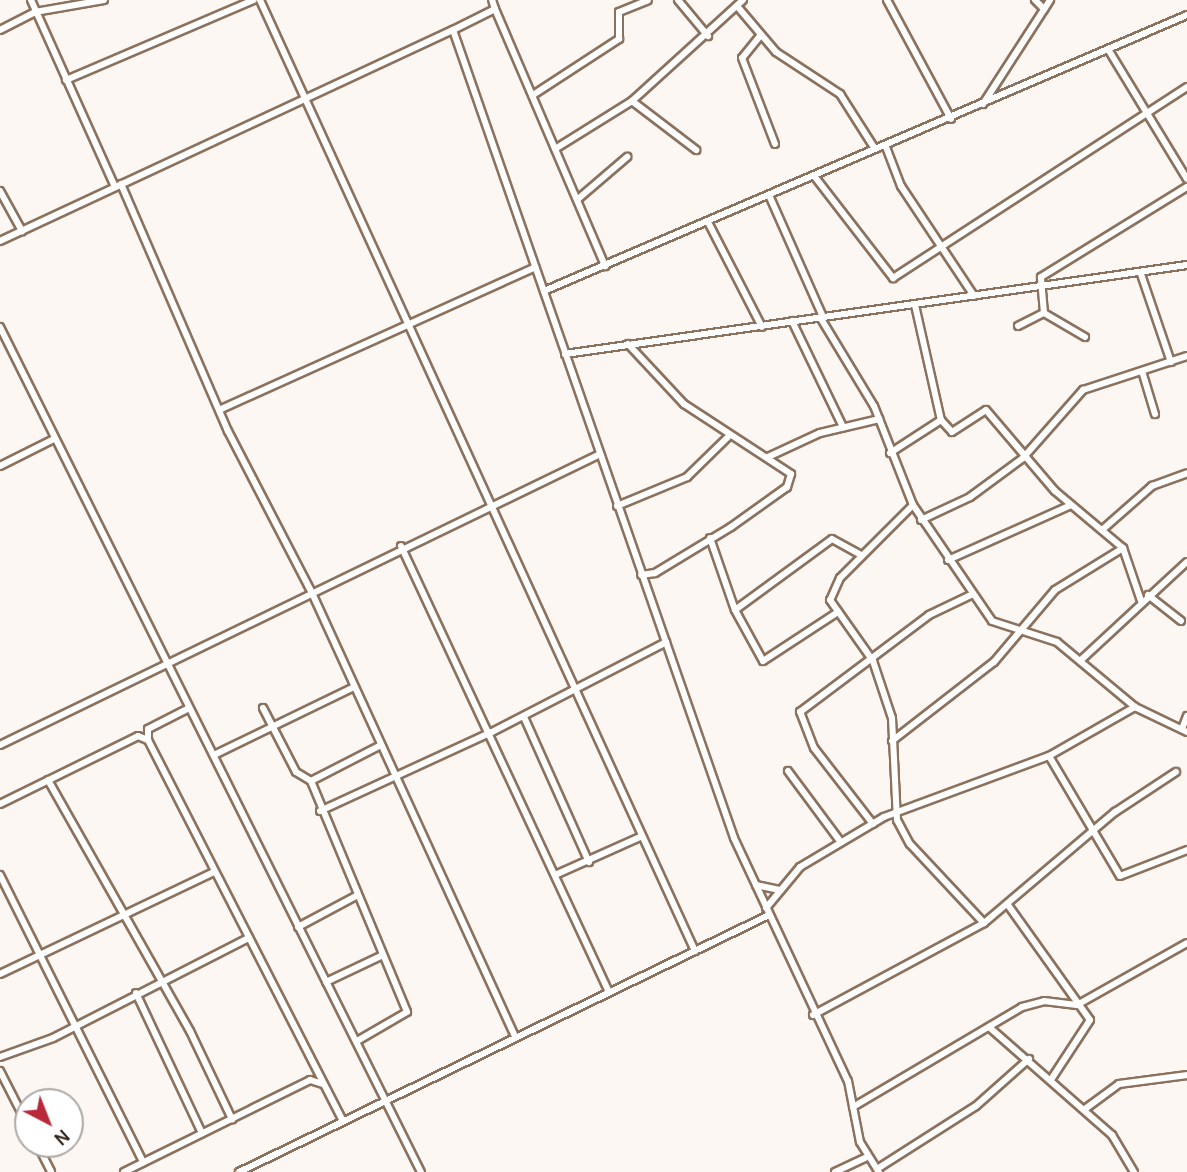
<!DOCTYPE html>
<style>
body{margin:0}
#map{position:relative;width:1187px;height:1172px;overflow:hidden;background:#fdf7f3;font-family:Karla,sans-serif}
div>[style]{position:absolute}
.roads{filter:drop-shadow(2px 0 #8b725e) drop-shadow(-2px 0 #8b725e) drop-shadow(0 2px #8b725e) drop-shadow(0 -2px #8b725e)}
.minor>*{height:6px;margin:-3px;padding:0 3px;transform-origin:3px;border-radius:3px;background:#fff}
span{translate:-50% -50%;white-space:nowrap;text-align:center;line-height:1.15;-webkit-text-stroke:6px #fff;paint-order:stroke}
.north{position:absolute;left:14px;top:1088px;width:70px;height:70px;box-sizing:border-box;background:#fff;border:2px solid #ada9a5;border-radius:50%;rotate:138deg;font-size:19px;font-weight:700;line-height:28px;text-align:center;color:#32281f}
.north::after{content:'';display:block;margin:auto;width:24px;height:32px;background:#ba293a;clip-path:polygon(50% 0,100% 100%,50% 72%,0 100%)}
</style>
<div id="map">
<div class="roads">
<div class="minor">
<i style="left:31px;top:0;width:205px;rotate:65.8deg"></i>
<i style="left:260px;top:0;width:1046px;rotate:65.42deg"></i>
<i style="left:678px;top:0;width:47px;rotate:50.2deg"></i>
<i style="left:887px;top:0;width:135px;rotate:61.7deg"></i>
<i style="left:1035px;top:0;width:13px;rotate:45deg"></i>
<i style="left:737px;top:6px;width:60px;rotate:49.7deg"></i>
<i style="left:776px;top:52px;width:77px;rotate:33.3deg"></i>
<i style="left:840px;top:94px;width:65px;rotate:57.5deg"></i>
<i style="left:495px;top:9px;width:280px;rotate:66.8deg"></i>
<i style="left:0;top:30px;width:39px;rotate:-27deg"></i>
<i style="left:35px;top:12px;width:70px;rotate:-9.9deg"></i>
<i style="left:453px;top:30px;width:855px;rotate:70.82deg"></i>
<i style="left:734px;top:838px;width:268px;rotate:64.9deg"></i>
<i style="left:848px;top:1081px;width:62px;rotate:78.9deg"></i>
<i style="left:860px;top:1142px;width:36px;rotate:58deg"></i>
<i style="left:760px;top:36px;width:28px;rotate:129deg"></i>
<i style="left:742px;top:58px;width:92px;rotate:69deg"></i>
<i style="left:1108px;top:49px;width:152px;rotate:58.7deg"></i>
<i style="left:66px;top:80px;width:204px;rotate:-23.1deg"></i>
<i style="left:533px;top:95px;width:103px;rotate:-33.1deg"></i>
<i style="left:619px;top:39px;width:27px;rotate:-90deg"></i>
<i style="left:619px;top:12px;width:31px;rotate:-22deg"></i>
<i style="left:632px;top:101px;width:81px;rotate:37.4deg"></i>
<i style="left:983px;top:104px;width:124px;rotate:-57.2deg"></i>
<i style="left:886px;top:147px;width:42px;rotate:69deg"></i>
<i style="left:901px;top:186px;width:132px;rotate:56.4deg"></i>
<i style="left:555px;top:149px;width:91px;rotate:-31.9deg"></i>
<i style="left:632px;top:101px;width:150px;rotate:-42.3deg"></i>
<i style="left:815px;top:177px;width:128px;rotate:52.3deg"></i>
<i style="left:893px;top:278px;width:351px;rotate:-33deg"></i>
<i style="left:121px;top:184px;width:269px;rotate:66.6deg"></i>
<i style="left:228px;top:431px;width:182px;rotate:62.6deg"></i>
<i style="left:312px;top:593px;width:488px;rotate:65.4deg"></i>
<i style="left:0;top:191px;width:46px;rotate:61.2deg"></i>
<i style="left:769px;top:195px;width:133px;rotate:66.1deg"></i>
<i style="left:578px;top:199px;width:65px;rotate:-40.6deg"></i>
<i style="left:708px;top:222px;width:118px;rotate:62.8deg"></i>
<i style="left:0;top:241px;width:500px;rotate:-25deg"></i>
<i style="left:453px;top:30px;width:47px;rotate:-26.6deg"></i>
<i style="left:495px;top:9px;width:9px;rotate:-108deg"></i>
<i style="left:1141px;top:274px;width:93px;rotate:71.2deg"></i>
<i style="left:544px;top:291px;width:700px;rotate:-23.23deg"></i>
<i style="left:915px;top:305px;width:118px;rotate:77.3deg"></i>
<i style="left:941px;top:420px;width:16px;rotate:47deg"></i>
<i style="left:952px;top:432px;width:40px;rotate:-32.9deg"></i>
<i style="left:986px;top:410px;width:106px;rotate:49.6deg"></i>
<i style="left:1055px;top:491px;width:89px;rotate:40deg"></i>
<i style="left:1123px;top:548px;width:56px;rotate:71.2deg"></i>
<i style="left:820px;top:317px;width:104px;rotate:58.8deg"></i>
<i style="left:874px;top:406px;width:106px;rotate:68.5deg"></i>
<i style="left:913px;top:505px;width:140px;rotate:55.7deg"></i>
<i style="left:992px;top:621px;width:68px;rotate:17.9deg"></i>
<i style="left:1057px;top:642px;width:102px;rotate:39.8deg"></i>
<i style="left:1135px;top:707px;width:58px;rotate:25.7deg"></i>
<i style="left:792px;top:321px;width:118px;rotate:64.3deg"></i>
<i style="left:1018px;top:326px;width:29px;rotate:-27deg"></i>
<i style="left:0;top:327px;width:944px;rotate:63.52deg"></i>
<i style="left:1085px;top:337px;width:48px;rotate:-149.7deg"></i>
<i style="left:1044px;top:313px;width:36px;rotate:-95deg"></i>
<i style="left:1041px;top:277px;width:172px;rotate:-31.7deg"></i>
<i style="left:628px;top:344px;width:82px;rotate:47deg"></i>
<i style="left:684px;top:404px;width:128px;rotate:33.2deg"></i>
<i style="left:791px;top:474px;width:14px;rotate:107deg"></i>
<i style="left:787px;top:487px;width:69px;rotate:144.5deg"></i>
<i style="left:731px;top:527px;width:89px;rotate:148.8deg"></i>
<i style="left:655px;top:573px;width:14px;rotate:172deg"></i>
<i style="left:565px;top:354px;width:628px;rotate:-8.14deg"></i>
<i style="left:1142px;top:371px;width:45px;rotate:73.2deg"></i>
<i style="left:219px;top:410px;width:347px;rotate:-24.3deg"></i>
<i style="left:890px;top:453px;width:61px;rotate:-32.9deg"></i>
<i style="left:768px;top:457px;width:57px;rotate:-24.8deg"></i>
<i style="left:820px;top:433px;width:61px;rotate:-13.3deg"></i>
<i style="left:0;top:466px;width:60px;rotate:-26.6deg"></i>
<i style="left:913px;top:505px;width:103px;rotate:135deg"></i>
<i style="left:840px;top:578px;width:24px;rotate:114deg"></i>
<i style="left:830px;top:600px;width:75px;rotate:54.8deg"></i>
<i style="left:873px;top:661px;width:60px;rotate:71.6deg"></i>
<i style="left:892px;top:718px;width:102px;rotate:87.2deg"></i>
<i style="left:897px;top:820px;width:27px;rotate:62deg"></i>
<i style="left:910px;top:844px;width:108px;rotate:46.9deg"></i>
<i style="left:617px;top:506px;width:76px;rotate:-22.5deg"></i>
<i style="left:687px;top:477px;width:57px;rotate:-44.3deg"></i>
<i style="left:921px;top:520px;width:54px;rotate:-25.1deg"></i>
<i style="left:970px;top:497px;width:66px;rotate:-36.3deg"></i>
<i style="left:1023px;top:458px;width:91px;rotate:-48.6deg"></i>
<i style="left:1083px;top:390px;width:109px;rotate:-18.1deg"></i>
<i style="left:1102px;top:530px;width:67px;rotate:-41.3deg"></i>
<i style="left:1152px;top:486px;width:37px;rotate:-20deg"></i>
<i style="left:710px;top:538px;width:76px;rotate:70.9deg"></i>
<i style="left:735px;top:610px;width:58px;rotate:61.2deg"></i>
<i style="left:763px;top:661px;width:90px;rotate:-33.2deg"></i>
<i style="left:401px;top:546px;width:492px;rotate:65deg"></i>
<i style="left:948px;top:560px;width:133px;rotate:-24.1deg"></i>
<i style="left:1148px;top:595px;width:42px;rotate:38.2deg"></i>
<i style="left:735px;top:610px;width:120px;rotate:-36.2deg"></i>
<i style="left:832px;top:539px;width:33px;rotate:29deg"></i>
<i style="left:1081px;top:660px;width:144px;rotate:-42.8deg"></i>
<i style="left:263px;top:708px;width:72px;rotate:62.7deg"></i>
<i style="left:296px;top:772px;width:17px;rotate:31deg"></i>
<i style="left:311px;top:781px;width:250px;rotate:67.4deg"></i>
<i style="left:407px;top:1012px;width:58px;rotate:149.9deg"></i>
<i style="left:524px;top:717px;width:159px;rotate:65.9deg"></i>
<i style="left:1182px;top:729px;width:14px;rotate:-69deg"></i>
<i style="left:148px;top:740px;width:428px;rotate:62.9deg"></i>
<i style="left:892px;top:741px;width:129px;rotate:-37.8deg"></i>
<i style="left:994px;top:662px;width:94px;rotate:-49.7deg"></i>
<i style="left:1055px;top:590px;width:80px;rotate:-31.7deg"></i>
<i style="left:0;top:745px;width:667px;rotate:-25.87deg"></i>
<i style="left:214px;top:755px;width:156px;rotate:-25.9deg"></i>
<i style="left:1049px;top:756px;width:139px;rotate:59.4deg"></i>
<i style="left:1120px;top:876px;width:72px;rotate:-21.2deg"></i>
<i style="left:788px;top:771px;width:87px;rotate:53.4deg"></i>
<i style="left:48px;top:780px;width:288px;rotate:60.5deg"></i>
<i style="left:190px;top:1031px;width:98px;rotate:64.5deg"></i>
<i style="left:311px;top:781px;width:79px;rotate:-27.2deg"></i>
<i style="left:0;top:804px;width:154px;rotate:-26.2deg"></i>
<i style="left:138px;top:736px;width:11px;rotate:22deg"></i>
<i style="left:148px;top:740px;width:11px;rotate:-90deg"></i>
<i style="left:148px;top:729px;width:44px;rotate:-27.1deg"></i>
<i style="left:320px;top:811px;width:189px;rotate:-24.7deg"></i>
<i style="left:492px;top:732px;width:196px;rotate:-27.3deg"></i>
<i style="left:873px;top:824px;width:96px;rotate:-127.8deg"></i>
<i style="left:814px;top:748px;width:39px;rotate:-111deg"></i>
<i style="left:800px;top:712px;width:161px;rotate:-36.9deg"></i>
<i style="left:929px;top:615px;width:47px;rotate:-25.5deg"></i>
<i style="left:0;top:875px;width:321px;rotate:63.5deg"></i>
<i style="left:555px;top:875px;width:95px;rotate:-24.1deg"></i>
<i style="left:756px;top:885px;width:24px;rotate:12deg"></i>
<i style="left:1008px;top:905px;width:141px;rotate:54.5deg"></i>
<i style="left:1090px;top:1020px;width:69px;rotate:123.2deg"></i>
<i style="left:766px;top:908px;width:53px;rotate:-50.3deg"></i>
<i style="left:800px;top:867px;width:98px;rotate:-30.8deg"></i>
<i style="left:884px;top:817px;width:176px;rotate:-20.3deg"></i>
<i style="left:1049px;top:756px;width:99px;rotate:-29.7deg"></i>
<i style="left:298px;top:927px;width:66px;rotate:-28.1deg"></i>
<i style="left:0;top:974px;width:237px;rotate:-25.5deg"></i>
<i style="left:326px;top:982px;width:63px;rotate:-25.3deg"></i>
<i style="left:136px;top:993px;width:155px;rotate:64.8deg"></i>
<i style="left:813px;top:1015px;width:194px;rotate:-28.3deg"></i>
<i style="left:984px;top:923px;width:172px;rotate:-40.3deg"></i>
<i style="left:1115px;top:812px;width:73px;rotate:-33.3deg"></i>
<i style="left:989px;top:1027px;width:164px;rotate:41.3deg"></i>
<i style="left:1112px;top:1135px;width:43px;rotate:59.3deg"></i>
<i style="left:0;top:1057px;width:56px;rotate:-19.7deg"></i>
<i style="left:53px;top:1038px;width:219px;rotate:-27.1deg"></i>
<i style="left:0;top:1071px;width:62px;rotate:63deg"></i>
<i style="left:853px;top:1107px;width:196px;rotate:-30.6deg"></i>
<i style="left:1022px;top:1007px;width:23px;rotate:-15deg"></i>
<i style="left:1044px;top:1001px;width:33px;rotate:7deg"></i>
<i style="left:1077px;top:1005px;width:126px;rotate:-29.4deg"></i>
<i style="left:1085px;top:1109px;width:42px;rotate:-36.3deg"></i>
<i style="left:1119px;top:1084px;width:69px;rotate:-7.5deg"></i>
<i style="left:37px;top:1144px;width:31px;rotate:63deg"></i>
<i style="left:877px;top:1169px;width:117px;rotate:-32.5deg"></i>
<i style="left:976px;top:1106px;width:71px;rotate:-41.6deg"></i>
<i style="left:124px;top:1172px;width:208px;rotate:-26.3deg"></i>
<i style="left:310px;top:1080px;width:14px;rotate:17deg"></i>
<i style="left:239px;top:1172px;width:589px;rotate:-25.87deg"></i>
<i style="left:835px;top:1172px;width:33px;rotate:-25deg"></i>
</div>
</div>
<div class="north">N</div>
</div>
